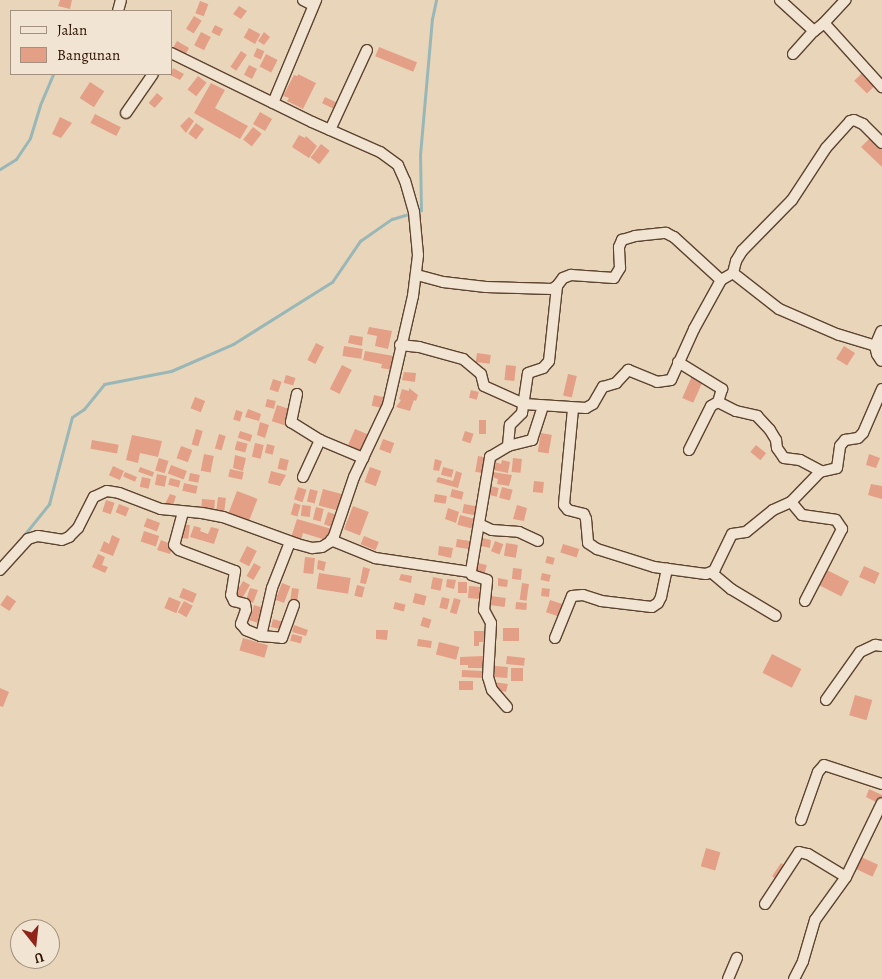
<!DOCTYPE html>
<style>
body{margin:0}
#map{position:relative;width:882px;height:979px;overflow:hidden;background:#e9d6ba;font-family:Alegreya,serif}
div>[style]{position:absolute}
.stream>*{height:3px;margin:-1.5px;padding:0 1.5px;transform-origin:1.5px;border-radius:1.5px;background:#9ab7b8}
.building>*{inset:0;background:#e49f87;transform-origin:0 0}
.roads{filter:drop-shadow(1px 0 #5d432f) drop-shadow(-1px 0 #5d432f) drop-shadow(0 1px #5d432f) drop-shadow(0 -1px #5d432f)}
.minor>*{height:10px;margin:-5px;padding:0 5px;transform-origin:5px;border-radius:5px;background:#f1e4d2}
.tertiary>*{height:12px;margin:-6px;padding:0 6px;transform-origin:6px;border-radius:6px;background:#f1e4d2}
span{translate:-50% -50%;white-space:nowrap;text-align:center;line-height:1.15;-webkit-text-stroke:4.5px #f1e4d2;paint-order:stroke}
.legend{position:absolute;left:10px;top:10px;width:162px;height:65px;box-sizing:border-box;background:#f1e4d2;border:1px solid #a3907e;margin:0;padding:6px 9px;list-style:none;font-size:15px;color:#2e1201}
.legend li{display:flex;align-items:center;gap:10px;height:25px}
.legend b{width:25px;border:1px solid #a3907e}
.north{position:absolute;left:10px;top:919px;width:50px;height:50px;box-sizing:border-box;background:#f1e4d2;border:1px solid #a3907e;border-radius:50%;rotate:164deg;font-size:14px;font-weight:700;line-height:20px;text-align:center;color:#2e1201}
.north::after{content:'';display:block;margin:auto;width:18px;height:22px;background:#8f2418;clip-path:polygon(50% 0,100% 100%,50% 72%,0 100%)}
</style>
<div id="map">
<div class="stream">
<i style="left:0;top:169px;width:19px;rotate:-32deg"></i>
<i style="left:16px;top:159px;width:25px;rotate:-56deg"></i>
<i style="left:30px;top:138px;width:34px;rotate:-73deg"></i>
<i style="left:40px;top:105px;width:34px;rotate:-67deg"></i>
<i style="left:16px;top:545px;width:53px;rotate:-51.2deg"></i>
<i style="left:49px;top:504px;width:90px;rotate:-75.2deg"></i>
<i style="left:72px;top:417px;width:14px;rotate:-34deg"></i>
<i style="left:84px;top:409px;width:32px;rotate:-51deg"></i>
<i style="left:104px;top:384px;width:68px;rotate:-11deg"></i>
<i style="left:171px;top:371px;width:68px;rotate:-23.5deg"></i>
<i style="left:233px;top:344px;width:117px;rotate:-32.1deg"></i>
<i style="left:332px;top:282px;width:50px;rotate:-55.7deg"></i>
<i style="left:360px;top:241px;width:39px;rotate:-35deg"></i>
<i style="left:392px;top:219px;width:30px;rotate:-17deg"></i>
<i style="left:421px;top:210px;width:55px;rotate:-91deg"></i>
<i style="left:420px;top:155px;width:137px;rotate:-85deg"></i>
<i style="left:432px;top:19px;width:19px;rotate:-78deg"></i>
</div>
<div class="building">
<i style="clip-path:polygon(60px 0,72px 0,70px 9px,58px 6px)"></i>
<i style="left:200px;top:1px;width:9px;height:13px;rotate:21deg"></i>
<i style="clip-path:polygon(239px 6px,247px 11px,241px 19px,233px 14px)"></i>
<i style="left:194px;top:16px;width:9px;height:15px;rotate:32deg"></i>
<i style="left:215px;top:25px;width:9px;height:8px;rotate:27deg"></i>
<i style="left:249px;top:28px;width:13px;height:11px;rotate:29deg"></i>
<i style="left:201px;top:32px;width:11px;height:15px;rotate:27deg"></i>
<i style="clip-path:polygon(264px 32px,270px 37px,264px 45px,258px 41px)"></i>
<i style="left:177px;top:41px;width:14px;height:9px;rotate:30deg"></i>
<i style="left:379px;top:47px;width:41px;height:10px;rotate:22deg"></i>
<i style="left:257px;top:48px;width:8px;height:9px;rotate:23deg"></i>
<i style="left:241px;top:51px;width:7px;height:19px;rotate:34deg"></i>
<i style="left:266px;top:54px;width:13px;height:14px;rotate:27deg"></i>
<i style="left:249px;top:65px;width:9px;height:11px;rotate:27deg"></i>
<i style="clip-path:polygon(173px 68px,184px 74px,180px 80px,168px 74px,171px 74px)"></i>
<i style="left:862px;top:73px;width:18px;height:11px;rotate:45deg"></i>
<i style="clip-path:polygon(298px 74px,316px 83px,303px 109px,287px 101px,289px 98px,283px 96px,294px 75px,298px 76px)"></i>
<i style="left:198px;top:76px;width:11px;height:17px;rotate:38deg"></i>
<i style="left:90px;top:82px;width:17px;height:19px;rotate:33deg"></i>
<i style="clip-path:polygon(211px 83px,225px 90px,215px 108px,248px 126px,240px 139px,194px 113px)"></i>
<i style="left:157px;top:93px;width:8px;height:13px;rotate:40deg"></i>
<i style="left:325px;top:97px;width:14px;height:7px;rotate:25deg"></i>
<i style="left:260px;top:112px;width:14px;height:14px;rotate:30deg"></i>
<i style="left:95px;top:114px;width:29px;height:10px;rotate:27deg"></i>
<i style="clip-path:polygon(60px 117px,72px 123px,61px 138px,52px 134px)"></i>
<i style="clip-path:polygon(189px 117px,194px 121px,186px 133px,180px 126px)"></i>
<i style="left:196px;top:123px;width:10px;height:13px;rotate:37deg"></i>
<i style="left:253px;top:127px;width:11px;height:16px;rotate:38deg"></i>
<i style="clip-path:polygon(299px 135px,305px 138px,306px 136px,317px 146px,309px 158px,292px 147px)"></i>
<i style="clip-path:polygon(870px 138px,882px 150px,882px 167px,861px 147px)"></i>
<i style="left:321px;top:144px;width:11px;height:17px;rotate:38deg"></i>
<i style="clip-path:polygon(369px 327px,392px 331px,388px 349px,375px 346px,377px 336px,367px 334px)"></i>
<i style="clip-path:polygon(350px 335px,363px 337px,362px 346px,348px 343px)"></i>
<i style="left:316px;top:343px;width:9px;height:19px;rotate:27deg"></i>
<i style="left:344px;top:346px;width:19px;height:10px;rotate:9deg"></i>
<i style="left:844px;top:346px;width:13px;height:15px;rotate:32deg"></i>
<i style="clip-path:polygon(365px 351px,394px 356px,392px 370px,381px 368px,382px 364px,363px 360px)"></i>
<i style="left:477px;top:353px;width:14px;height:9px;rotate:8deg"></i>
<i style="left:342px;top:365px;width:11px;height:27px;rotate:27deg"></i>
<i style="left:506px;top:365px;width:10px;height:15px;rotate:6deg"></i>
<i style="clip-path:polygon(404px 372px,416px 373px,415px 382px,402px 380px)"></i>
<i style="left:568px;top:374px;width:9px;height:22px;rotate:13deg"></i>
<i style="left:286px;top:375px;width:10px;height:8px;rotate:17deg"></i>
<i style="left:692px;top:376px;width:12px;height:24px;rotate:24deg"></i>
<i style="left:273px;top:379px;width:9px;height:11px;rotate:18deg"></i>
<i style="clip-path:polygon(409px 388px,418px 395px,416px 401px,414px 400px,410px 411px,396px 407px,401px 400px,399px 399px,402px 389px,409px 391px)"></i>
<i style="left:471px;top:390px;width:8px;height:8px;rotate:14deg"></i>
<i style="left:374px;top:395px;width:14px;height:11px;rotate:12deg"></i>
<i style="left:195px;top:397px;width:11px;height:12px;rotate:22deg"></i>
<i style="left:267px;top:399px;width:9px;height:8px;rotate:13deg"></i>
<i style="left:277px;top:405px;width:16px;height:17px;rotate:18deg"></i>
<i style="clip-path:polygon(248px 409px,261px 414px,259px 421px,245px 417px)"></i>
<i style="left:236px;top:410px;width:7px;height:10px;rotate:16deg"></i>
<i style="left:479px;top:420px;width:7px;height:14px"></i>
<i style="clip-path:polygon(260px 422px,269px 425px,265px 438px,257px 435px)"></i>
<i style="left:196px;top:429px;width:7px;height:16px;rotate:16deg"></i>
<i style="left:355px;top:429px;width:15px;height:21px;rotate:23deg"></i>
<i style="left:240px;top:431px;width:13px;height:7px;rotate:18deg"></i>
<i style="left:465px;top:431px;width:9px;height:10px;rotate:18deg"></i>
<i style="left:541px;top:433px;width:11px;height:19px;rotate:10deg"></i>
<i style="left:219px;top:434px;width:7px;height:15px;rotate:16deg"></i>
<i style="clip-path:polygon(132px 435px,162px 441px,158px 457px,140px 453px,138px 463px,126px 460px)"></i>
<i style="left:383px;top:439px;width:12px;height:11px;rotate:20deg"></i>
<i style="left:92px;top:440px;width:27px;height:9px;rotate:10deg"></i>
<i style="left:237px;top:441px;width:11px;height:9px;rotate:15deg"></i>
<i style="left:255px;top:443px;width:9px;height:14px;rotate:13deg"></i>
<i style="left:267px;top:444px;width:8px;height:9px;rotate:14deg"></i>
<i style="left:756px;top:445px;width:13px;height:9px;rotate:39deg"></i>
<i style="left:181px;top:446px;width:12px;height:13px;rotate:20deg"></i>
<i style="left:204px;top:454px;width:10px;height:17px;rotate:11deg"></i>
<i style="clip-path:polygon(869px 454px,880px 458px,876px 468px,866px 465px)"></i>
<i style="clip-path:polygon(235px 455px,246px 458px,243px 471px,233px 468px)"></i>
<i style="left:478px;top:456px;width:11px;height:16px;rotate:10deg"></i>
<i style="left:159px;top:458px;width:10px;height:13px;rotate:17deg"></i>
<i style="left:280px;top:458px;width:9px;height:11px;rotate:13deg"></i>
<i style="left:513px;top:458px;width:9px;height:14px;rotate:6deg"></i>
<i style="clip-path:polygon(435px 459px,442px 461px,439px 471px,433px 470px)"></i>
<i style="clip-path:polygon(502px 460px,510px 462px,508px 473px,493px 470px,495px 462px,501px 464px)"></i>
<i style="left:171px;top:465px;width:17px;height:9px;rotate:21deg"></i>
<i style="left:113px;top:466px;width:12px;height:10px;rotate:24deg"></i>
<i style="left:140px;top:467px;width:15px;height:5px;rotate:20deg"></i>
<i style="left:370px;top:467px;width:12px;height:16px;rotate:20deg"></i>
<i style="left:443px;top:467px;width:11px;height:8px;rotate:15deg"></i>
<i style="left:230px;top:469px;width:14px;height:8px;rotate:12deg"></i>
<i style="clip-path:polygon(271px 471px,286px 475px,280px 486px,268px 483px)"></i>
<i style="clip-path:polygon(456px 471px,462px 473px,458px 488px,436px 482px,438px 477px,453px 481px)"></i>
<i style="left:125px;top:472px;width:13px;height:5px;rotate:23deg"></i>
<i style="clip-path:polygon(493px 472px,512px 475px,509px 486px,497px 484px,498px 479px,492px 477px)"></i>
<i style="left:190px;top:473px;width:10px;height:8px;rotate:11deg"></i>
<i style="left:157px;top:474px;width:10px;height:11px;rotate:11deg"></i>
<i style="left:142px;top:477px;width:9px;height:10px;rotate:13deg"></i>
<i style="left:170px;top:478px;width:11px;height:7px;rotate:15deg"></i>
<i style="left:534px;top:481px;width:10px;height:11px;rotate:6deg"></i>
<i style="left:184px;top:483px;width:14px;height:8px;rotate:12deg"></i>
<i style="clip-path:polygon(871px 484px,882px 486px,882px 499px,868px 495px)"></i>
<i style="left:490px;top:486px;width:9px;height:9px;rotate:13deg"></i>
<i style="left:298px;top:487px;width:9px;height:13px;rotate:18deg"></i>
<i style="left:502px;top:487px;width:11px;height:11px;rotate:15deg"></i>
<i style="left:310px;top:489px;width:8px;height:13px;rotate:14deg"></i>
<i style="left:323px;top:489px;width:20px;height:17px;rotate:15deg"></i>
<i style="left:452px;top:489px;width:12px;height:8px;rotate:14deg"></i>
<i style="left:237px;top:491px;width:22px;height:29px;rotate:21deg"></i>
<i style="clip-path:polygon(170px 494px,176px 496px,172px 509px,164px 506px)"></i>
<i style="left:435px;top:494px;width:12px;height:8px;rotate:9deg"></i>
<i style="left:218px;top:497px;width:8px;height:15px;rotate:7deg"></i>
<i style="left:202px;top:499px;width:13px;height:12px;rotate:4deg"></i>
<i style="left:106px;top:500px;width:9px;height:12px;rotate:18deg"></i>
<i style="left:294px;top:503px;width:7px;height:12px;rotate:16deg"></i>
<i style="left:119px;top:504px;width:11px;height:9px;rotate:22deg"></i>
<i style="left:464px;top:504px;width:16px;height:9px;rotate:11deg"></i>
<i style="left:302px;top:505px;width:9px;height:11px;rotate:6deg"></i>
<i style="clip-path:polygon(517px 505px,527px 508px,524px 521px,513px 519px)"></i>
<i style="left:353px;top:506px;width:17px;height:25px;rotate:21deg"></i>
<i style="left:316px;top:507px;width:8px;height:13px;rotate:14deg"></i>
<i style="clip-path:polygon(448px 508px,459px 512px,456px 523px,445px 519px)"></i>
<i style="left:328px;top:512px;width:9px;height:13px;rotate:18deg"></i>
<i style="left:460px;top:515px;width:16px;height:10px;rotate:15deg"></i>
<i style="left:147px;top:518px;width:14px;height:9px;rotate:21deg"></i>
<i style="clip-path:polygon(297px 519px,332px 529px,329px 541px,303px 533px,300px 544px,290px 541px)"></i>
<i style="left:182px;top:524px;width:8px;height:14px;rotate:7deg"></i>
<i style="clip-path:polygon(194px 526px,201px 528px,200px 531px,208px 534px,211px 527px,219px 529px,214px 544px,190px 537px)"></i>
<i style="left:144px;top:531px;width:16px;height:11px;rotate:18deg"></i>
<i style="clip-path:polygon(112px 535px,120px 539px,113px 556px,100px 551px,104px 541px,109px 544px)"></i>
<i style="left:364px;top:536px;width:16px;height:9px;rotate:22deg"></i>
<i style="clip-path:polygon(482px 538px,491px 540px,490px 548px,481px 546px)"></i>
<i style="left:457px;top:539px;width:18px;height:8px;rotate:9deg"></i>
<i style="clip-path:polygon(161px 540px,173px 545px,170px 554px,157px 550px)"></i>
<i style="left:495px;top:541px;width:9px;height:11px;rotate:21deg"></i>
<i style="left:506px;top:543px;width:12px;height:13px;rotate:9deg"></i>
<i style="left:563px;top:544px;width:17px;height:9px;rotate:17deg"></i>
<i style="left:247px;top:546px;width:11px;height:17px;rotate:27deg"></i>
<i style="clip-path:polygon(439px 546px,453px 548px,451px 558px,438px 555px)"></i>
<i style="clip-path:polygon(98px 554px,105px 557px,102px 565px,108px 567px,105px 573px,92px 567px)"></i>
<i style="left:547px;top:556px;width:8px;height:7px;rotate:14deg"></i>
<i style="left:305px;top:557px;width:10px;height:16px;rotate:6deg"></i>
<i style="clip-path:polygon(318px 560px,326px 562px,324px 571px,317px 569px)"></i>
<i style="left:254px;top:563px;width:8px;height:15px;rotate:30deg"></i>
<i style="left:478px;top:563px;width:9px;height:9px;rotate:13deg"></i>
<i style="left:864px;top:566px;width:17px;height:12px;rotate:24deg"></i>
<i style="clip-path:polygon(363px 567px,370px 569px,366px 584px,360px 583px)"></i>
<i style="left:513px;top:568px;width:9px;height:11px;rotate:6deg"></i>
<i style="left:825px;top:569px;width:27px;height:17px;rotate:27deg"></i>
<i style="left:319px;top:573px;width:32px;height:16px;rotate:9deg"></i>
<i style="left:542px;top:573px;width:9px;height:7px;rotate:13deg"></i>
<i style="clip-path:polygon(401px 574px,412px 576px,411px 583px,399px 580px)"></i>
<i style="left:433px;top:577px;width:10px;height:12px;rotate:11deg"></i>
<i style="clip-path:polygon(498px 578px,508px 580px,507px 587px,498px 586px)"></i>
<i style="clip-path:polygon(447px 579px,456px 580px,454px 589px,446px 587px)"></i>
<i style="left:243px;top:581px;width:8px;height:18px;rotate:30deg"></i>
<i style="left:458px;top:582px;width:9px;height:11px"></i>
<i style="left:282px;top:583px;width:9px;height:18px;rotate:21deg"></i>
<i style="left:522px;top:583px;width:7px;height:17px;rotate:8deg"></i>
<i style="left:357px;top:585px;width:8px;height:11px;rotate:14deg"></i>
<i style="left:469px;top:586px;width:11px;height:12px;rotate:5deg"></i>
<i style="left:183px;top:588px;width:15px;height:10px;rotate:23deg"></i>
<i style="clip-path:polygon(250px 588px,258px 590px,253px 603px,246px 600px)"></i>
<i style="left:292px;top:588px;width:7px;height:15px;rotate:8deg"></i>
<i style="left:542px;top:588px;width:8px;height:8px;rotate:7deg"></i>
<i style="left:415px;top:593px;width:12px;height:10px;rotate:14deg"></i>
<i style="left:7px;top:595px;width:11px;height:12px;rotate:34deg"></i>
<i style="left:491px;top:596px;width:15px;height:9px;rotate:8deg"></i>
<i style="left:169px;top:597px;width:13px;height:12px;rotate:23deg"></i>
<i style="left:442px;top:597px;width:8px;height:11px;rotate:14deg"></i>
<i style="left:454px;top:598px;width:7px;height:15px;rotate:16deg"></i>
<i style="left:550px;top:600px;width:16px;height:13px;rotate:18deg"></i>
<i style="left:184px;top:601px;width:10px;height:13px;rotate:29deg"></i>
<i style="left:395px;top:602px;width:11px;height:7px;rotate:15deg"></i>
<i style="left:516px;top:602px;width:11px;height:7px;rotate:5deg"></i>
<i style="left:254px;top:605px;width:10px;height:16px;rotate:17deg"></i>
<i style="left:423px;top:617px;width:9px;height:9px;rotate:18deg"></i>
<i style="clip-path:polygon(273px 619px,287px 623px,284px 630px,271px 627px)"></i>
<i style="clip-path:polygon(294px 625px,308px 630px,306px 636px,292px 632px)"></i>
<i style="left:503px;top:628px;width:16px;height:13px"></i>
<i style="clip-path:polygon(376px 630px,388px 630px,387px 640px,376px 639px)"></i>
<i style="clip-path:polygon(474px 631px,484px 631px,484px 642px,479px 642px,479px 646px,474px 646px)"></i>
<i style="left:292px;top:634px;width:11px;height:7px;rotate:15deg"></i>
<i style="left:243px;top:638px;width:26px;height:13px;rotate:16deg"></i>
<i style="left:418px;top:639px;width:14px;height:7px;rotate:8deg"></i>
<i style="left:439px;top:642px;width:21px;height:13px;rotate:14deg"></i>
<i style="left:772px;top:654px;width:33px;height:21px;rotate:27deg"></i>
<i style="clip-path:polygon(484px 656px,484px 668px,468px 668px,468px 665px,460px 665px,460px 657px)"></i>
<i style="left:507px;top:656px;width:18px;height:8px;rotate:6deg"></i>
<i style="left:495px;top:666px;width:13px;height:11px;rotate:4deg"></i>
<i style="left:511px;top:668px;width:12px;height:13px"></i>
<i style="left:462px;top:670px;width:21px;height:7px;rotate:3deg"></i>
<i style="left:473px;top:681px;width:9px;height:14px;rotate:90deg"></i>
<i style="clip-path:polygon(494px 682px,508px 684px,506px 692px,493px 689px)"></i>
<i style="clip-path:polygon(0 688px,9px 692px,3px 707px,0 706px)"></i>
<i style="left:855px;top:695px;width:18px;height:21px;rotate:16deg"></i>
<i style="clip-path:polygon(869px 789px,882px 795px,880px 804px,866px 797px)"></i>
<i style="left:706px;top:848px;width:15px;height:19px;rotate:16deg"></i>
<i style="left:859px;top:856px;width:21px;height:13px;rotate:25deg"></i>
<i style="left:781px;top:863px;width:7px;height:16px;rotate:34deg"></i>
</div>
<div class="roads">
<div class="minor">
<i style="left:303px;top:0;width:11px;rotate:27deg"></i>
<i style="left:780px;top:0;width:46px;rotate:42.4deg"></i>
<i style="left:814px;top:31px;width:11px;rotate:-38deg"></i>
<i style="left:823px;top:24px;width:3px;rotate:18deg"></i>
<i style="left:826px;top:25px;width:84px;rotate:47.9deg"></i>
<i style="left:118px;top:11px;width:11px;rotate:-75deg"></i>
<i style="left:823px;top:24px;width:33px;rotate:-47deg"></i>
<i style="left:793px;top:54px;width:31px;rotate:-48deg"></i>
<i style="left:273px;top:103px;width:112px;rotate:-67.3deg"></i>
<i style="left:126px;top:113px;width:47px;rotate:-55.3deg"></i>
<i style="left:330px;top:130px;width:88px;rotate:-65.2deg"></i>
<i style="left:417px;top:275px;width:27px;rotate:15deg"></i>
<i style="left:443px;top:282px;width:43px;rotate:6.6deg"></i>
<i style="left:486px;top:287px;width:66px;rotate:1.7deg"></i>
<i style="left:552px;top:289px;width:6px;rotate:-31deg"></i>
<i style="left:557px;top:286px;width:10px;rotate:-53deg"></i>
<i style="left:563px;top:278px;width:9px;rotate:-21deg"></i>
<i style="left:571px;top:275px;width:43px;rotate:4deg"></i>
<i style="left:614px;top:278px;width:12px;rotate:-59deg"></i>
<i style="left:620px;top:268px;width:21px;rotate:-93deg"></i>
<i style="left:619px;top:247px;width:8px;rotate:-67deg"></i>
<i style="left:622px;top:240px;width:14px;rotate:-17deg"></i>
<i style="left:635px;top:236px;width:31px;rotate:-6deg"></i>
<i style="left:666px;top:233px;width:9px;rotate:27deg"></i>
<i style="left:674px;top:237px;width:64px;rotate:42.5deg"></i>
<i style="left:721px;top:280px;width:14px;rotate:-30deg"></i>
<i style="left:400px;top:345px;width:19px;rotate:6deg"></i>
<i style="left:419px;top:347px;width:46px;rotate:15.3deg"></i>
<i style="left:463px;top:359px;width:23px;rotate:40deg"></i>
<i style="left:481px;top:374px;width:12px;rotate:76deg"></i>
<i style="left:484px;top:386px;width:44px;rotate:24.2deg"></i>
<i style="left:524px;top:404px;width:62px;rotate:3.7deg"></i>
<i style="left:586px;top:408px;width:8px;rotate:-30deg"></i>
<i style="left:593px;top:404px;width:20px;rotate:-60deg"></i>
<i style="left:603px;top:387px;width:14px;rotate:-17deg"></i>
<i style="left:616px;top:383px;width:18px;rotate:-47deg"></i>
<i style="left:628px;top:370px;width:31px;rotate:22deg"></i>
<i style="left:657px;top:382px;width:14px;rotate:-8deg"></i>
<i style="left:671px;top:380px;width:56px;rotate:-65.7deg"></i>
<i style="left:694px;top:329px;width:56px;rotate:-61.1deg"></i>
<i style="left:876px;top:346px;width:39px;rotate:-163deg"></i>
<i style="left:839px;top:335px;width:65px;rotate:-156.6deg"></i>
<i style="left:779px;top:309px;width:58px;rotate:-142deg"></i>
<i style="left:733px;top:273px;width:12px;rotate:-76deg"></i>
<i style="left:736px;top:261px;width:12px;rotate:-59deg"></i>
<i style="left:742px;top:251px;width:71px;rotate:-45.6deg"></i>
<i style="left:792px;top:200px;width:62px;rotate:-56.8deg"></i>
<i style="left:826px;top:148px;width:36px;rotate:-48deg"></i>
<i style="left:850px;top:121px;width:4px;rotate:-14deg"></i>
<i style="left:854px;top:120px;width:10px;rotate:24deg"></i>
<i style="left:863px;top:124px;width:27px;rotate:45deg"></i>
<i style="left:678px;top:362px;width:52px;rotate:31.5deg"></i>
<i style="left:722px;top:389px;width:14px;rotate:107deg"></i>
<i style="left:297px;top:394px;width:29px;rotate:102deg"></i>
<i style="left:291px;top:422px;width:34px;rotate:32deg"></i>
<i style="left:573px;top:409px;width:96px;rotate:95.4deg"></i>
<i style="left:564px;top:505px;width:6px;rotate:51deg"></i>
<i style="left:568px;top:510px;width:16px;rotate:14deg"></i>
<i style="left:584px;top:514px;width:5px;rotate:68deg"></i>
<i style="left:586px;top:519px;width:24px;rotate:85deg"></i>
<i style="left:588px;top:543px;width:11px;rotate:34deg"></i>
<i style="left:597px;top:549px;width:60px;rotate:17.5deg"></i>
<i style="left:654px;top:567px;width:52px;rotate:7.7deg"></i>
<i style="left:706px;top:574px;width:9px;rotate:-21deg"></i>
<i style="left:714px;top:571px;width:41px;rotate:-64.1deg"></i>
<i style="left:732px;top:534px;width:14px;rotate:-8deg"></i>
<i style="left:746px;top:532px;width:35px;rotate:-39deg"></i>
<i style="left:773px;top:510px;width:20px;rotate:-24deg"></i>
<i style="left:791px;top:502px;width:42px;rotate:-46deg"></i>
<i style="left:820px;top:472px;width:17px;rotate:-13deg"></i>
<i style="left:837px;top:468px;width:22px;rotate:-82deg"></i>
<i style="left:840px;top:446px;width:8px;rotate:-50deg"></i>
<i style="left:845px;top:440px;width:13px;rotate:-9deg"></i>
<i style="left:858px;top:438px;width:7px;rotate:-45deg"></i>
<i style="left:863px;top:433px;width:48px;rotate:-66.6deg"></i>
<i style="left:508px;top:446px;width:25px;rotate:-14deg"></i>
<i style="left:532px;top:440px;width:36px;rotate:-72deg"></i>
<i style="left:689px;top:450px;width:49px;rotate:-63.4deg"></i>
<i style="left:711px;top:406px;width:8px;rotate:-30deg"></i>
<i style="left:718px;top:402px;width:20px;rotate:27deg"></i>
<i style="left:736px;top:411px;width:22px;rotate:13deg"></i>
<i style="left:757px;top:416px;width:19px;rotate:47deg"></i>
<i style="left:770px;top:430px;width:12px;rotate:59deg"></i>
<i style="left:776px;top:440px;width:8px;rotate:83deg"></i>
<i style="left:777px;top:448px;width:12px;rotate:55deg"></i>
<i style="left:784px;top:458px;width:16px;rotate:7deg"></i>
<i style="left:800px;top:460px;width:24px;rotate:28deg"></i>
<i style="left:303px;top:477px;width:41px;rotate:-65.3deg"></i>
<i style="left:320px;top:440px;width:47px;rotate:22.7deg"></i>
<i style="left:791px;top:502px;width:17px;rotate:50deg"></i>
<i style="left:802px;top:515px;width:34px;rotate:8deg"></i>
<i style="left:836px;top:520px;width:11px;rotate:56deg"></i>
<i style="left:842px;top:529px;width:81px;rotate:117.2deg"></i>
<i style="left:183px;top:512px;width:34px;rotate:105deg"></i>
<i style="left:174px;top:545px;width:7px;rotate:45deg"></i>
<i style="left:179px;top:550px;width:60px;rotate:20.6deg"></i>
<i style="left:235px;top:571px;width:24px;rotate:99deg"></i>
<i style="left:231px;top:595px;width:7px;rotate:63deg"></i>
<i style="left:234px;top:601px;width:11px;rotate:15deg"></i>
<i style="left:245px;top:604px;width:6px;rotate:81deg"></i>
<i style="left:246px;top:610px;width:15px;rotate:110deg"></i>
<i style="left:241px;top:624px;width:8px;rotate:50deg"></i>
<i style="left:246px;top:630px;width:16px;rotate:22deg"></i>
<i style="left:261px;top:636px;width:21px;rotate:5deg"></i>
<i style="left:282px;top:638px;width:35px;rotate:-70deg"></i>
<i style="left:479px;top:524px;width:14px;rotate:25deg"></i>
<i style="left:492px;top:530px;width:27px;rotate:4deg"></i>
<i style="left:519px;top:532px;width:21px;rotate:25deg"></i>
<i style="left:331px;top:540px;width:48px;rotate:22.2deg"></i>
<i style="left:375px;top:558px;width:96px;rotate:8.4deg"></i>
<i style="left:0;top:570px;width:42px;rotate:-47.9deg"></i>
<i style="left:28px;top:539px;width:10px;rotate:-17deg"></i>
<i style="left:38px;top:536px;width:24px;rotate:9deg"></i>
<i style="left:62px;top:540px;width:8px;rotate:-23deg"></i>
<i style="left:69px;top:537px;width:13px;rotate:-45deg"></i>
<i style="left:78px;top:528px;width:35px;rotate:-63deg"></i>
<i style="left:94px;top:497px;width:14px;rotate:-25deg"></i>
<i style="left:107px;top:491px;width:12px;rotate:9deg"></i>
<i style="left:119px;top:493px;width:45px;rotate:20.9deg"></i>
<i style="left:161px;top:509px;width:41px;rotate:5.6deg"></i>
<i style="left:202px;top:513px;width:21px;rotate:11deg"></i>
<i style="left:223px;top:517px;width:79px;rotate:20deg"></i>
<i style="left:297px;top:544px;width:16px;rotate:15deg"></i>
<i style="left:312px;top:548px;width:10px;rotate:-6deg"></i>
<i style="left:322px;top:547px;width:9px;rotate:-32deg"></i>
<i style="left:330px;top:542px;width:7px;rotate:-56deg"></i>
<i style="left:334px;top:536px;width:62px;rotate:-71.3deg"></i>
<i style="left:354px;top:477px;width:80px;rotate:-64.7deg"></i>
<i style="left:388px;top:405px;width:112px;rotate:-77.1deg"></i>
<i style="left:413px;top:296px;width:41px;rotate:-83deg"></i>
<i style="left:418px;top:255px;width:43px;rotate:-95.3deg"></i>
<i style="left:414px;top:212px;width:32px;rotate:-106deg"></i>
<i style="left:405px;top:181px;width:17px;rotate:-114deg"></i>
<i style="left:398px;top:165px;width:22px;rotate:-144deg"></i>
<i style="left:380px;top:152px;width:74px;rotate:-156.2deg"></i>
<i style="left:312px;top:122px;width:157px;rotate:-153.9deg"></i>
<i style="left:712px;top:573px;width:25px;rotate:40deg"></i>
<i style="left:731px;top:589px;width:52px;rotate:31deg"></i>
<i style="left:261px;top:636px;width:49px;rotate:-77.1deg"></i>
<i style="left:272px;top:588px;width:49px;rotate:-68.6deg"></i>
<i style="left:555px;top:638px;width:45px;rotate:-68deg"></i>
<i style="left:572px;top:596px;width:11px;rotate:-5deg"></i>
<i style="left:583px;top:595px;width:19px;rotate:18deg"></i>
<i style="left:601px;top:601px;width:51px;rotate:6.7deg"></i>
<i style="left:652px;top:607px;width:7px;rotate:-34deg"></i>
<i style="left:658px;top:603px;width:7px;rotate:-63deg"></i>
<i style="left:661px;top:597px;width:29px;rotate:-78deg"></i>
<i style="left:826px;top:700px;width:59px;rotate:-54.7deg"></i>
<i style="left:860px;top:652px;width:17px;rotate:-25deg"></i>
<i style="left:875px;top:645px;width:7px;rotate:8deg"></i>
<i style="left:507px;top:707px;width:23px;rotate:-131deg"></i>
<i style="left:492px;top:690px;width:14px;rotate:-107deg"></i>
<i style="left:488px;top:677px;width:54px;rotate:-86.8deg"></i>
<i style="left:491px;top:623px;width:15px;rotate:-118deg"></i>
<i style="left:484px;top:610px;width:30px;rotate:-84deg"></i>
<i style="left:487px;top:580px;width:16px;rotate:-162deg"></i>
<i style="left:472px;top:575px;width:4px;rotate:-104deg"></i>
<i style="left:471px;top:571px;width:116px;rotate:-80.5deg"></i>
<i style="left:490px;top:457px;width:21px;rotate:-31deg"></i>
<i style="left:508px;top:446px;width:21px;rotate:-85deg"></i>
<i style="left:510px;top:425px;width:17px;rotate:-45deg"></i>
<i style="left:522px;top:413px;width:40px;rotate:-81.5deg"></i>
<i style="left:528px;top:373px;width:16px;rotate:-18deg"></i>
<i style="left:543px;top:368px;width:9px;rotate:-49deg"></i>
<i style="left:549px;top:361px;width:75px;rotate:-83.9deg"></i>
<i style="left:801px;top:820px;width:51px;rotate:-70.5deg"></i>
<i style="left:818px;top:772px;width:9px;rotate:-49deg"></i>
<i style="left:824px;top:765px;width:61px;rotate:18.1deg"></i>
<i style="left:765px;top:904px;width:62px;rotate:-56.8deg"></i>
<i style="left:799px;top:852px;width:9px;rotate:13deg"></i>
<i style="left:808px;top:854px;width:44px;rotate:31.2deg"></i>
<i style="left:728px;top:979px;width:23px;rotate:-67deg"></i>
<i style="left:794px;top:979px;width:20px;rotate:-63deg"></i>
<i style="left:803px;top:961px;width:43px;rotate:-73.7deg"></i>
<i style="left:815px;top:920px;width:53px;rotate:-54.2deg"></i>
<i style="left:846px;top:877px;width:82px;rotate:-64.1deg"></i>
</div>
<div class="tertiary">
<i style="left:882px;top:332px;width:15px;rotate:113deg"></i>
<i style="left:876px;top:346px;width:8px;rotate:76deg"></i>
<i style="left:878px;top:354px;width:7px;rotate:56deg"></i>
</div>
</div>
<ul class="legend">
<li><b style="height:6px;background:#f1e4d2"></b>Jalan</li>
<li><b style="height:14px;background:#e49f87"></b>Bangunan</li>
</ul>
<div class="north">U</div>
</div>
